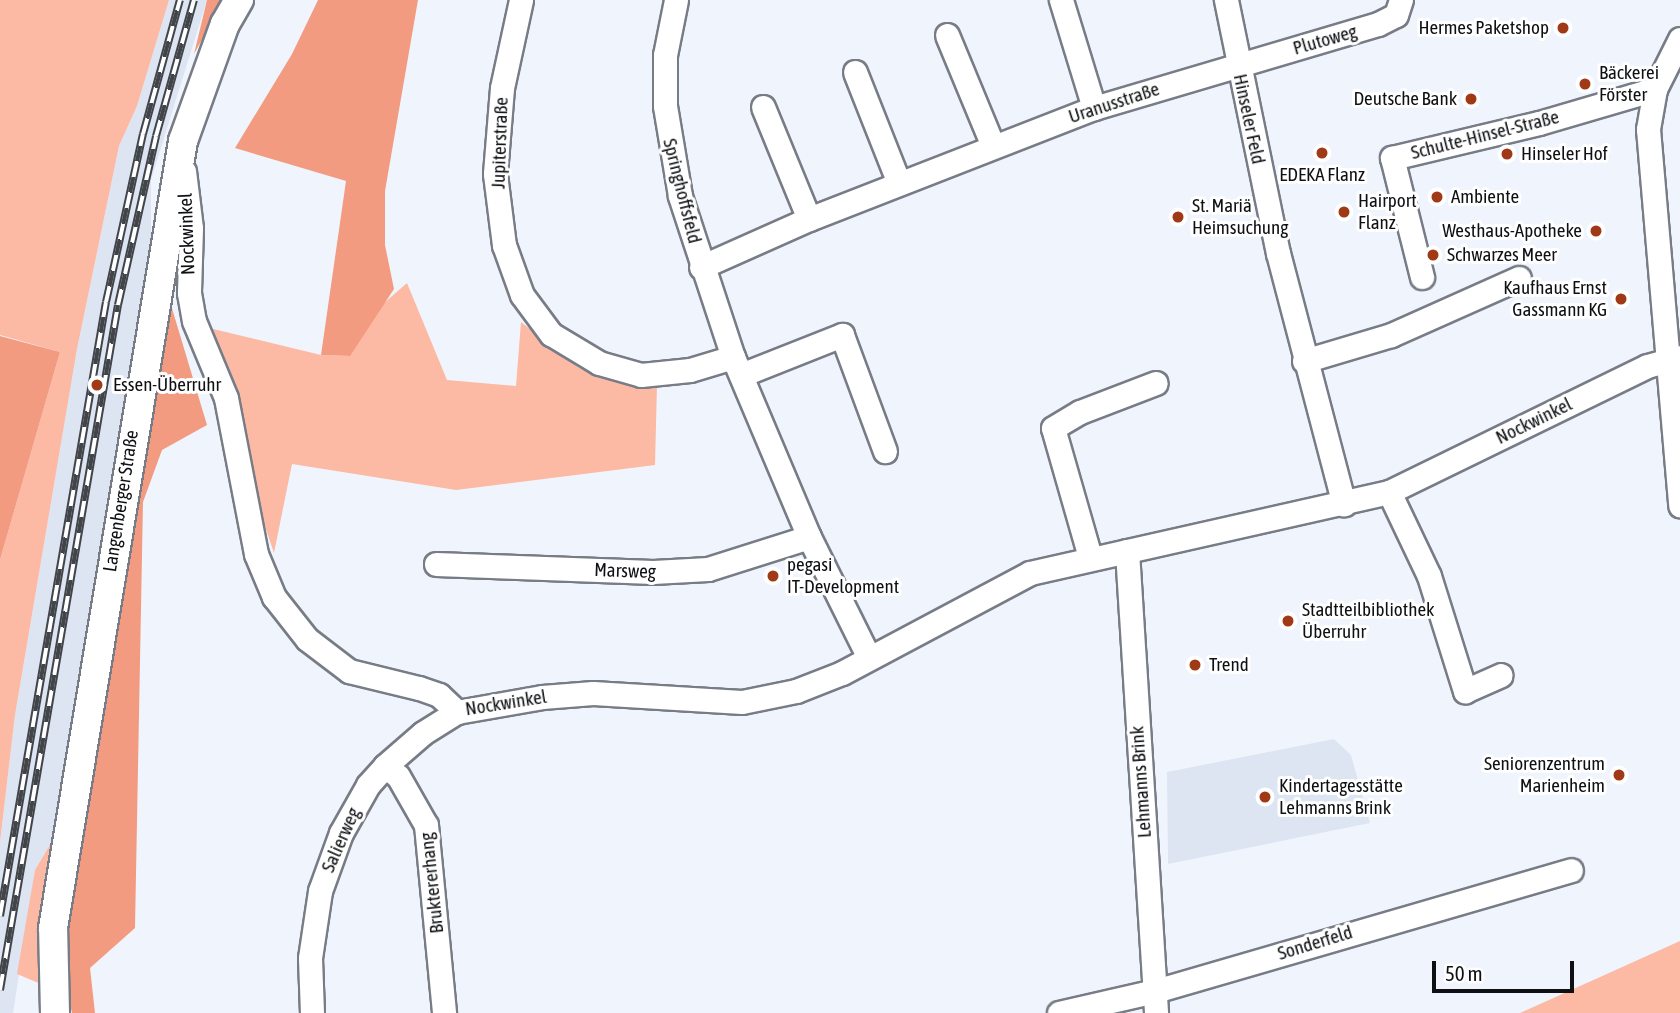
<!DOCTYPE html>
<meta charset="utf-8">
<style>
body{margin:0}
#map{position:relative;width:1680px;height:1013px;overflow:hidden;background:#f0f5fd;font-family:"Asap Condensed",sans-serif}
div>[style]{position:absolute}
.built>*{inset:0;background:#dde5f3}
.green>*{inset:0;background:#fcb9a4}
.forest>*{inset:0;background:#f39b80}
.roads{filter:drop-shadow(2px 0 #777c86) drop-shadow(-2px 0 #777c86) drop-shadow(0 2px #777c86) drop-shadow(0 -2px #777c86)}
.minor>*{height:23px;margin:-11.5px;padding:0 11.5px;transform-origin:11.5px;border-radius:11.5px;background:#fff}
.major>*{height:28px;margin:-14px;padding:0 14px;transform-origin:14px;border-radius:14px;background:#fff}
.rail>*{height:8px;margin-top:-4px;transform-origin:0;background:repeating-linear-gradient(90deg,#fff 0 16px,#414448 0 32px);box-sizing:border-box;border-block:2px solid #414448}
.dots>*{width:19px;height:19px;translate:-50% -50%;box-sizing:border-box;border:4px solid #fff;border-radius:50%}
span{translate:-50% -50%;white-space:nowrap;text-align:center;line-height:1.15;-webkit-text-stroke:6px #fff;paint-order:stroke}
.poi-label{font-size:19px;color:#0e1013}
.right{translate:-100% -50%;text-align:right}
.left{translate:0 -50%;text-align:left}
.street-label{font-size:19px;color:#0e1013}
.scale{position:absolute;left:1432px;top:961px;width:142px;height:32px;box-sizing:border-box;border:4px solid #0e1013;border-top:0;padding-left:9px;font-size:21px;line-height:24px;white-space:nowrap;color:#0e1013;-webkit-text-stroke:5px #fff;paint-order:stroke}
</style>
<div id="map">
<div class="built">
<i style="clip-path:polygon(169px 0,207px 0,151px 180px,151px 293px,64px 821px,35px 870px,13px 1013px,0 1013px,0 842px,15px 715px,77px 349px,119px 146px,137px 106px)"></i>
<i style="clip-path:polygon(1334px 739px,1351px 755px,1370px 823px,1168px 864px,1167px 772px)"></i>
</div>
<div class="green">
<i style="clip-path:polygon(0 0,169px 0,137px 106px,119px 146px,77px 349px,15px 715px,0 842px,0 560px,60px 352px,0 335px)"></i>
<i style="clip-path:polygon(407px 283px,447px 380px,516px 386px,521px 322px,579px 368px,657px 384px,655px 465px,456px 490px,292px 464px,274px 553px,249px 479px,230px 372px,209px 328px,321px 355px,349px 356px,376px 310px)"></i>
<i style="clip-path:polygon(64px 821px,48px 987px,17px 974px,35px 870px)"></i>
<i style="clip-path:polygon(1680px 941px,1680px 1013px,1520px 1013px)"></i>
</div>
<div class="forest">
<i style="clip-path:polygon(207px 0,224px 0,194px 54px)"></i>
<i style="clip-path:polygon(318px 0,418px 0,385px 191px,385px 245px,394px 289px,350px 356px,321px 355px,346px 181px,235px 148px,292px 54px)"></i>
<i style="clip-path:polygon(168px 295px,207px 425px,162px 450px,143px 502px,135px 928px,90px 968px,95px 1013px,72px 1013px,60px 963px)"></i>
<i style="clip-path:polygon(0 336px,60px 352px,0 560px)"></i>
</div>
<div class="roads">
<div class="minor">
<i style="left:521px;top:0;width:90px;rotate:102.2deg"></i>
<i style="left:502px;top:88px;width:86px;rotate:94.7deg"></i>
<i style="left:495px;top:174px;width:72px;rotate:82.8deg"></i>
<i style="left:504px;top:245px;width:53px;rotate:70.2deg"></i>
<i style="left:522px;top:295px;width:49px;rotate:53.4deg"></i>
<i style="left:551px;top:334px;width:56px;rotate:31.1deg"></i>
<i style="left:599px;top:363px;width:44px;rotate:15.9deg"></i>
<i style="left:641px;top:375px;width:49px;rotate:-5.8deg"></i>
<i style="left:690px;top:370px;width:45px;rotate:-16.8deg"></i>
<i style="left:676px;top:0;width:56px;rotate:101.3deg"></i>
<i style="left:665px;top:55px;width:51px;rotate:90deg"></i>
<i style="left:665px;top:106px;width:91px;rotate:80.5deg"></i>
<i style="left:680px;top:196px;width:169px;rotate:71.8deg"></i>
<i style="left:733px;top:357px;width:195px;rotate:67.1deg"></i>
<i style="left:809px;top:537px;width:135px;rotate:63.6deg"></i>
<i style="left:1061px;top:0;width:113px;rotate:73deg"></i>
<i style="left:1226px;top:0;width:258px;rotate:78.4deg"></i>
<i style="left:1278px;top:253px;width:260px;rotate:75.3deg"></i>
<i style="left:947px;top:35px;width:120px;rotate:67.5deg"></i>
<i style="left:1680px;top:39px;width:56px;rotate:116.6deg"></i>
<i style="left:1655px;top:89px;width:41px;rotate:99.9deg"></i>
<i style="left:1648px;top:129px;width:378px;rotate:85.1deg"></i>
<i style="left:855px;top:72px;width:119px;rotate:68.4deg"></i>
<i style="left:763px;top:107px;width:121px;rotate:67.7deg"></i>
<i style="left:184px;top:171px;width:57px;rotate:83deg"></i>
<i style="left:191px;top:228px;width:65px;rotate:91.8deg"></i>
<i style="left:189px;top:293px;width:28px;rotate:80deg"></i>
<i style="left:194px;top:321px;width:83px;rotate:67.4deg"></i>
<i style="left:226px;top:398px;width:159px;rotate:79.1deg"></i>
<i style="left:256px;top:554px;width:47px;rotate:67.3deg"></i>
<i style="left:274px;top:597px;width:53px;rotate:51.8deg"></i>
<i style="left:307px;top:639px;width:53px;rotate:37.3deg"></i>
<i style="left:349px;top:671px;width:72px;rotate:13.7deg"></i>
<i style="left:419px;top:688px;width:21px;rotate:19deg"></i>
<i style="left:439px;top:695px;width:25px;rotate:43deg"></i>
<i style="left:701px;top:267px;width:118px;rotate:-24deg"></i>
<i style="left:809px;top:219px;width:306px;rotate:-21.3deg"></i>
<i style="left:1094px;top:108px;width:296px;rotate:-16.5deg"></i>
<i style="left:1378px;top:24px;width:20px;rotate:-27deg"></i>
<i style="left:1396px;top:15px;width:16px;rotate:-72deg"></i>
<i style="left:1422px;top:277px;width:123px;rotate:-104.1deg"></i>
<i style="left:1392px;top:158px;width:151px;rotate:-13.4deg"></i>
<i style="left:1539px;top:123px;width:121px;rotate:-16.3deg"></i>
<i style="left:1304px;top:361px;width:91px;rotate:-16.6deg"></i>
<i style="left:1391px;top:335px;width:140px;rotate:-24deg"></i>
<i style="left:741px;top:375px;width:109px;rotate:-21.6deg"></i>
<i style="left:842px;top:335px;width:124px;rotate:69.7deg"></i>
<i style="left:1389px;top:492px;width:93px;rotate:64.5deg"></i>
<i style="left:1429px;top:576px;width:121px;rotate:72.6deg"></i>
<i style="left:1465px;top:691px;width:39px;rotate:-24deg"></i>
<i style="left:1127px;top:551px;width:463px;rotate:86.4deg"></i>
<i style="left:1090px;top:557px;width:134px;rotate:-106deg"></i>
<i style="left:1053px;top:428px;width:31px;rotate:-31deg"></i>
<i style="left:1080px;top:412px;width:81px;rotate:-20.9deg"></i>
<i style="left:436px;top:564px;width:217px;rotate:2.1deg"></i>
<i style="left:653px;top:572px;width:55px;rotate:-3.1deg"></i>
<i style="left:708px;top:569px;width:106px;rotate:-17.6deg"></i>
<i style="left:385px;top:766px;width:16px;rotate:38deg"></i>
<i style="left:398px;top:776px;width:56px;rotate:60.3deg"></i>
<i style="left:426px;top:825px;width:189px;rotate:84.5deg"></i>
<i style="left:312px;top:1013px;width:55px;rotate:-92.1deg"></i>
<i style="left:310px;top:958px;width:68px;rotate:-81.5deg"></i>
<i style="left:320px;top:891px;width:62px;rotate:-70.1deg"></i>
<i style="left:341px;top:833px;width:55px;rotate:-60.6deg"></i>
<i style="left:368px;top:785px;width:25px;rotate:-48deg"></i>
<i style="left:385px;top:766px;width:50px;rotate:-41deg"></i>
<i style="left:423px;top:733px;width:40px;rotate:-32deg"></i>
<i style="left:457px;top:712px;width:86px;rotate:-10deg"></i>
<i style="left:542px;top:697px;width:51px;rotate:-4.5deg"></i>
<i style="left:593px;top:693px;width:149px;rotate:3.5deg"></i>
<i style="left:742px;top:702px;width:55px;rotate:-11.5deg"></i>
<i style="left:796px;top:691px;width:49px;rotate:-21.4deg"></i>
<i style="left:842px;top:673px;width:213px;rotate:-28deg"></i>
<i style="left:1030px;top:573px;width:368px;rotate:-12.7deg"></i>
<i style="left:1389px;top:492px;width:287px;rotate:-26deg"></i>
<i style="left:1647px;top:366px;width:34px;rotate:-15deg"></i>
<i style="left:1059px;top:1013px;width:98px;rotate:-12.9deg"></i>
<i style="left:1155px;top:991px;width:433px;rotate:-16.2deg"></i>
</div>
<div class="major">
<i style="left:55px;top:1013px;width:85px;rotate:-91.3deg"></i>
<i style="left:53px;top:928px;width:798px;rotate:-80.62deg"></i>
<i style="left:183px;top:141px;width:124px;rotate:-70.3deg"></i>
<i style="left:225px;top:24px;width:28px;rotate:-60deg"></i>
</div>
</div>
<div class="rail">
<i style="left:0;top:916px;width:623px;rotate:-80.21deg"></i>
<i style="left:106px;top:302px;width:172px;rotate:-77.6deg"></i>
<i style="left:143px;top:134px;width:139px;rotate:-74.6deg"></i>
<i style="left:0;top:990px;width:695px;rotate:-80.23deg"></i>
<i style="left:118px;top:305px;width:173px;rotate:-77.3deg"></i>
<i style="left:156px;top:136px;width:141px;rotate:-74.4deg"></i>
</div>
<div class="dots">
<i style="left:1563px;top:28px;background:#a03916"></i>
<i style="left:1585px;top:84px;background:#a03916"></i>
<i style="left:1471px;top:99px;background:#a03916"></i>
<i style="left:1322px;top:153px;background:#a03916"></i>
<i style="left:1507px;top:154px;background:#a03916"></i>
<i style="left:1437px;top:197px;background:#a03916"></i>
<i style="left:1344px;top:212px;background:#a03916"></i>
<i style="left:1178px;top:217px;background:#a03916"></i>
<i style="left:1596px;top:231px;background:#a03916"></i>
<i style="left:1433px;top:255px;background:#a03916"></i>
<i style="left:1621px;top:299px;background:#a03916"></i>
<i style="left:97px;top:385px;background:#a03916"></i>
<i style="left:773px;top:576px;background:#a03916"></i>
<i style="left:1288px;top:621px;background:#a03916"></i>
<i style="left:1195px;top:665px;background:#a03916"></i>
<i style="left:1619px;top:775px;background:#a03916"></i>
<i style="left:1265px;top:797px;background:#a03916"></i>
</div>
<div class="poi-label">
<span class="right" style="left:1549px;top:28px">Hermes Paketshop</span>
<span class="left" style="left:1599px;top:84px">Bäckerei<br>Förster</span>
<span class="right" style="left:1457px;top:99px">Deutsche Bank</span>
<span class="left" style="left:1521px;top:154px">Hinseler Hof</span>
<span style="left:1322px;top:175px">EDEKA Flanz</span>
<span class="left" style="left:1451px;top:197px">Ambiente</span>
<span class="left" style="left:1358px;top:212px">Hairport<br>Flanz</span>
<span class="left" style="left:1192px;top:217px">St. Mariä<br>Heimsuchung</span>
<span class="right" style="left:1582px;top:231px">Westhaus-Apotheke</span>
<span class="left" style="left:1447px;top:255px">Schwarzes Meer</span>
<span class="right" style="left:1607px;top:299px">Kaufhaus Ernst<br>Gassmann KG</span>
<span class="left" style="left:113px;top:385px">Essen-Überruhr</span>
<span class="left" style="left:787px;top:576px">pegasi<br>IT-Development</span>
<span class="left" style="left:1302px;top:621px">Stadtteilbibliothek<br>Überruhr</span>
<span class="left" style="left:1209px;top:665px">Trend</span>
<span class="right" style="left:1605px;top:775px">Seniorenzentrum<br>Marienheim</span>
<span class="left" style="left:1279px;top:797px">Kindertagesstätte<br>Lehmanns Brink</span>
</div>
<div class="street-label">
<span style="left:1325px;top:40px;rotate:-16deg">Plutoweg</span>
<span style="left:1114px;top:103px;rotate:-18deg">Uranusstraße</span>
<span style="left:1249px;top:119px;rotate:78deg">Hinseler Feld</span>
<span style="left:1485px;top:135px;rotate:-14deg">Schulte-Hinsel-Straße</span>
<span style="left:500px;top:143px;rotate:-88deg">Jupiterstraße</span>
<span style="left:682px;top:191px;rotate:76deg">Springhoffsfeld</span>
<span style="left:187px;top:234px;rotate:-92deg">Nockwinkel</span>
<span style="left:1534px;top:421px;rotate:-26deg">Nockwinkel</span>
<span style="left:121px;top:501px;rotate:-81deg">Langenberger Straße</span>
<span style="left:625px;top:571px;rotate:2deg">Marsweg</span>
<span style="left:506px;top:703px;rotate:-9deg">Nockwinkel</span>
<span style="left:1141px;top:782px;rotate:-94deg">Lehmanns Brink</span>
<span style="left:341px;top:840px;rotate:-66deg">Salierweg</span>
<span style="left:432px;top:883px;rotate:-96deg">Bruktererhang</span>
<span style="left:1315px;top:943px;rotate:-17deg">Sonderfeld</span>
</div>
<div class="scale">50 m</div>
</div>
